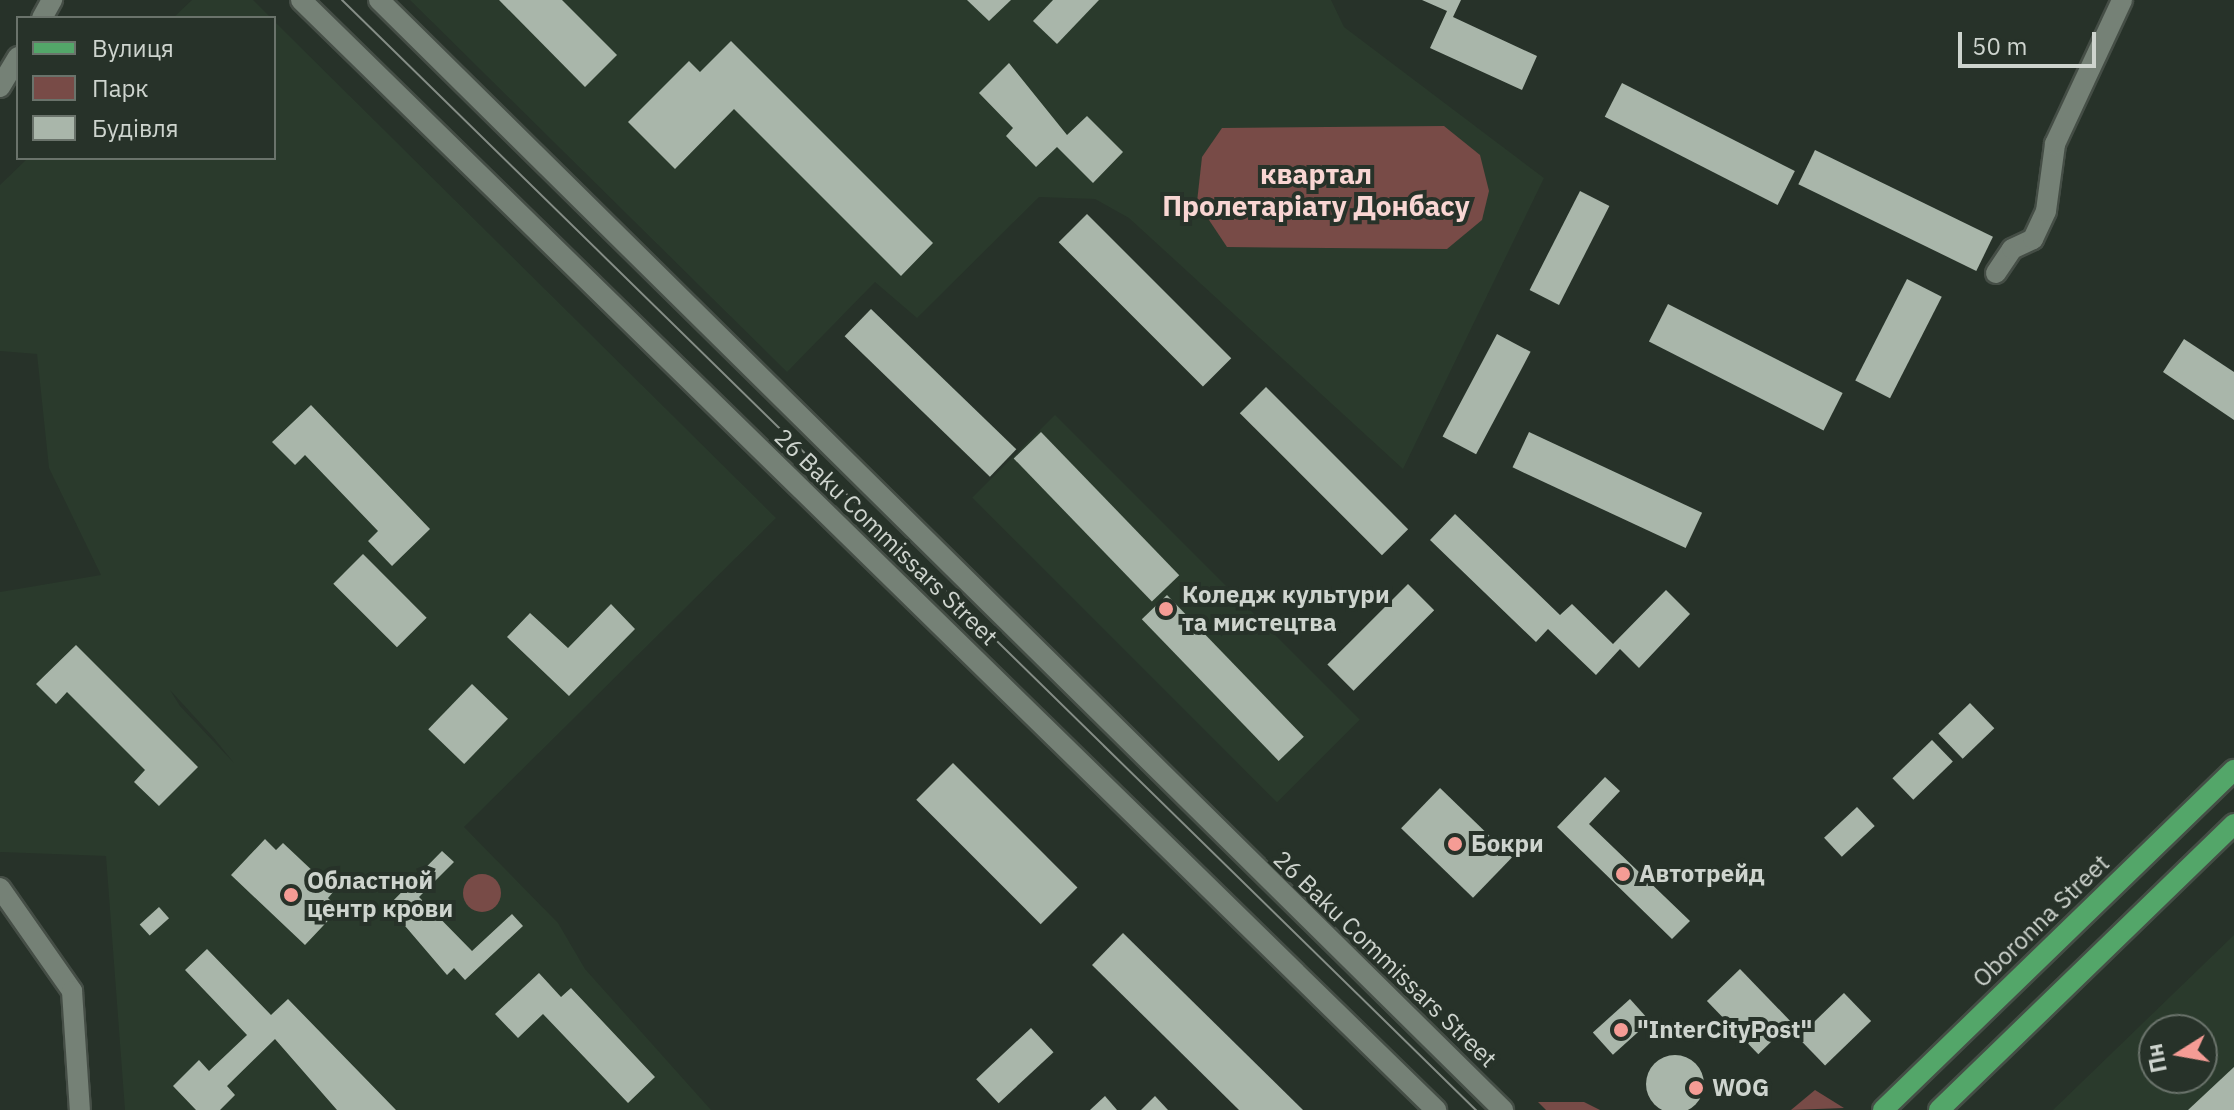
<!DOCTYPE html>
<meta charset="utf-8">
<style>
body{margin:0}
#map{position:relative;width:2234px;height:1110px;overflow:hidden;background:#273229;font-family:"IBM Plex Sans",sans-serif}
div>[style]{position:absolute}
.built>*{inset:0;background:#2a3a2c;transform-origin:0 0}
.green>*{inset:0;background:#784b47}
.round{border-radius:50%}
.building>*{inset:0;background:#a9b6aa;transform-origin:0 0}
.roads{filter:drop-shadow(2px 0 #454e46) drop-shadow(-2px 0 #454e46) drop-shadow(0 2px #454e46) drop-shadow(0 -2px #454e46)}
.minor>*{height:20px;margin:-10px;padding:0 10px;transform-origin:10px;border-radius:10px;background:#758176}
.major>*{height:20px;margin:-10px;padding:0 10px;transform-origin:10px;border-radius:10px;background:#53a669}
.tram>*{height:2px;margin:-1px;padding:0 1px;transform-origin:1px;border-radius:1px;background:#858d86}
.dots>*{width:22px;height:22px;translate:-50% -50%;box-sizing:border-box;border:4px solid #273229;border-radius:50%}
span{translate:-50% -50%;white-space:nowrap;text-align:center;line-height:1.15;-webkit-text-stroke:8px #273229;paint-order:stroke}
.street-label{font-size:24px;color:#ced4ce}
.poi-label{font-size:24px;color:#ced4ce;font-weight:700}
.left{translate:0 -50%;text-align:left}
.quarter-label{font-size:28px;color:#f9d6d3;font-weight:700}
.legend{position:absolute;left:16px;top:16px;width:260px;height:144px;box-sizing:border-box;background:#273229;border:2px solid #6a736b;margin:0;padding:10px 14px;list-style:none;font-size:24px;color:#ced4ce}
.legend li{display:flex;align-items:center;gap:16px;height:40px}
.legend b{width:40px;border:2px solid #6a736b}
.north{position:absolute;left:2138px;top:1014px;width:80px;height:80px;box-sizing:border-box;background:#273229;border:2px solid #6a736b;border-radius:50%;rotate:259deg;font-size:22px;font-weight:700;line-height:32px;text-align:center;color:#ced4ce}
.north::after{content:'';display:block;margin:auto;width:28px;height:36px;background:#f59c95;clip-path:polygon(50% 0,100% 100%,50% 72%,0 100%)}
.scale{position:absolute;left:1958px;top:32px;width:138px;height:36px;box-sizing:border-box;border:4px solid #ced4ce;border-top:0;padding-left:10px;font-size:24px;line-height:28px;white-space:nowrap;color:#ced4ce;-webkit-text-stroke:6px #273229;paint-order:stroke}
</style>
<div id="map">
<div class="built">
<i style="clip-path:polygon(192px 0,253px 0,271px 18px,173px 18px)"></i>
<i style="clip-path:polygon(410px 0,1331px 0,1344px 27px,1544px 178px,1403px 469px,1129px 218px,1095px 199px,1039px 197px,917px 318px,875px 282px,787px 372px)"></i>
<i style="clip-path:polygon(evenodd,274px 21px,776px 518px,464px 827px,558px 923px,585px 969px,711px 1110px,125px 1110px,106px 856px,0 852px,0 592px,101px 575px,49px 468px,37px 354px,0 351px,0 185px,28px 158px,274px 158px,274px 21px,170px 690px,213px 737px,234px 763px,180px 706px,170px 690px)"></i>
<i style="left:1055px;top:415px;width:431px;height:117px;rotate:45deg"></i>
<i style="clip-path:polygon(evenodd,2234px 935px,2234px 1110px,2053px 1110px,2234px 935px,2154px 1030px,2202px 1030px,2202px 1078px,2154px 1078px,2154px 1030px)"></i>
</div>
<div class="green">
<i style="clip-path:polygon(1444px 126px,1480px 155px,1489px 191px,1482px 220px,1447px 249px,1227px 247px,1197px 202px,1202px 157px,1222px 128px)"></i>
<i class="round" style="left:463px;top:874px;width:38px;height:38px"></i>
<i style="clip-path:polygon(1815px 1090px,1844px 1108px,1791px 1110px)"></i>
<i style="clip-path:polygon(1538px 1102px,1584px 1102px,1600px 1110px,1546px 1110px)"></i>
</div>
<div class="building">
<i style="clip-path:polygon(499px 0,562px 0,617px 55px,585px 87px)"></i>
<i style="clip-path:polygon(967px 0,1011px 0,989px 21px)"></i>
<i style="clip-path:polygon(1053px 0,1099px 0,1057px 44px,1033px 21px)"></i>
<i style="clip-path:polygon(1422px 0,1461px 0,1453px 17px,1537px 56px,1522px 90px,1430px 48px,1447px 11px)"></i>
<i style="clip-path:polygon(731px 41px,933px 243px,901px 276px,734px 109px,675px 169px,628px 122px,689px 61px,700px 72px)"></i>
<i style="clip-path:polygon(1009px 63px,1067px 135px,1087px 116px,1123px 152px,1093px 183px,1057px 147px,1036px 167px,1006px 136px,1013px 128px,979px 93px)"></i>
<i style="left:1622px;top:83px;width:194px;height:38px;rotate:27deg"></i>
<i style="left:1815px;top:150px;width:198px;height:38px;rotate:26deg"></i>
<i style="left:1580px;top:191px;width:33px;height:111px;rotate:27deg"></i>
<i style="left:1087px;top:214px;width:204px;height:40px;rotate:45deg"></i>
<i style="left:1907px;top:279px;width:39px;height:114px;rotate:27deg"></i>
<i style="left:1668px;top:304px;width:196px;height:42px;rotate:27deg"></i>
<i style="left:871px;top:309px;width:202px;height:38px;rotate:44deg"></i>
<i style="left:1497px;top:334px;width:38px;height:116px;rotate:28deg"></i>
<i style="clip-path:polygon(2184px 339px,2234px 372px,2234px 420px,2163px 372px)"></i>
<i style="left:1266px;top:387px;width:201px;height:37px;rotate:45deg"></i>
<i style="clip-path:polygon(311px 405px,430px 529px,392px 566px,368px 541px,378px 531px,305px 455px,295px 465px,272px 442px)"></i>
<i style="left:1041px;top:432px;width:199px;height:38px;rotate:46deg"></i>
<i style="left:1529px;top:432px;width:191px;height:39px;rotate:25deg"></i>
<i style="clip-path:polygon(1455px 514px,1560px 615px,1572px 604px,1613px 644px,1666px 590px,1690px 614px,1639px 668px,1620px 649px,1596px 675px,1548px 629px,1536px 642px,1430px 540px)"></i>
<i style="left:363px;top:554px;width:90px;height:42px;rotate:45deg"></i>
<i style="left:1408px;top:584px;width:37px;height:114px;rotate:45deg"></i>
<i style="left:1167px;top:595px;width:197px;height:35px;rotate:46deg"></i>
<i style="clip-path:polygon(611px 604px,635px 629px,569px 696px,507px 637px,530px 613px,568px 648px)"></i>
<i style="clip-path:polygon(76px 645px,198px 767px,159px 806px,134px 782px,145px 770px,67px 692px,56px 704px,36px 684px)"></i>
<i style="left:472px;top:684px;width:50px;height:63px;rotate:44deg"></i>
<i style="left:1970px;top:703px;width:35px;height:44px;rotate:46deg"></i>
<i style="left:1932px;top:740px;width:30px;height:55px;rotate:46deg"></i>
<i style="left:953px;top:763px;width:176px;height:52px;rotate:45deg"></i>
<i style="clip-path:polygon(1605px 777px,1620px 791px,1589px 824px,1690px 921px,1672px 939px,1557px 827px)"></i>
<i style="left:1440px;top:788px;width:100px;height:56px;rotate:44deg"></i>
<i style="left:1857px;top:807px;width:26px;height:45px;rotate:47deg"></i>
<i style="clip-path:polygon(265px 839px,276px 850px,283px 843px,334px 891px,328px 898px,339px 909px,305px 945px,231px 875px)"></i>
<i style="clip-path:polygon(442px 851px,454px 862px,419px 897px,472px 951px,512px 914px,523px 926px,465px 980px,454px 968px,447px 975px,388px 906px)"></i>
<i style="left:159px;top:907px;width:15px;height:26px;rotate:48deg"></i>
<i style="clip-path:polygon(1123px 933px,1303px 1110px,1239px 1110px,1092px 965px)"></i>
<i style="clip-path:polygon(207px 949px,271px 1015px,288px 999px,396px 1110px,337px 1110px,275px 1039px,227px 1086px,235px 1095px,220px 1110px,196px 1110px,173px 1086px,199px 1060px,209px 1071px,247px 1035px,185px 970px)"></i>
<i style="left:1740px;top:969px;width:74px;height:46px;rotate:46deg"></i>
<i style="clip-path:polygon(539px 973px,561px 997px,571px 988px,655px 1077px,628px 1103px,543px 1014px,518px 1038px,495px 1014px)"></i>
<i style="left:1844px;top:993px;width:39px;height:64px;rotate:46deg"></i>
<i style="left:1630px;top:999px;width:30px;height:50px;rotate:48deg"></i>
<i style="left:1031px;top:1028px;width:33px;height:75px;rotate:47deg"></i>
<i class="round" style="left:1646px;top:1055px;width:58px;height:58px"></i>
<i style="clip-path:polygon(2234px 1067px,2234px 1110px,2188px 1110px)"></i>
<i style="clip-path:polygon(1105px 1096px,1117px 1110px,1090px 1110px)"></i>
<i style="clip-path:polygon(1155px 1096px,1168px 1110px,1141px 1110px)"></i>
</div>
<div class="roads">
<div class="minor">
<i style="left:301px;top:0;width:1588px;rotate:44.36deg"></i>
<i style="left:379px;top:0;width:1580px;rotate:44.64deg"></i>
<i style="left:42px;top:18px;width:21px;rotate:-61deg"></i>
<i style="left:0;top:87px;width:35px;rotate:-59deg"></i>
<i style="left:1996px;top:273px;width:29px;rotate:-56deg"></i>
<i style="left:2012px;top:249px;width:23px;rotate:-25deg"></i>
<i style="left:2033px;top:239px;width:31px;rotate:-65deg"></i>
<i style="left:2046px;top:211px;width:68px;rotate:-82.3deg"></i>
<i style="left:2055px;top:144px;width:159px;rotate:-65deg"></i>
<i style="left:0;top:888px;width:126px;rotate:55deg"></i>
<i style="left:72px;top:991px;width:119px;rotate:86.2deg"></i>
</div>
<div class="major">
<i style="left:1883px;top:1110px;width:489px;rotate:-44.1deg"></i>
<i style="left:1939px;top:1110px;width:411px;rotate:-44.1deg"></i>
</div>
</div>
<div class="tram">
<i style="left:342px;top:0;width:1587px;rotate:44.39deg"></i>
</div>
<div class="dots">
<i style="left:1166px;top:609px;background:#f59c95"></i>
<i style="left:1455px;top:844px;background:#f59c95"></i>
<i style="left:1623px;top:874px;background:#f59c95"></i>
<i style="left:291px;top:895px;background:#f59c95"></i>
<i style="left:1621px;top:1030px;background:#f59c95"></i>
<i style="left:1696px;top:1088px;background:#f59c95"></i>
</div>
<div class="street-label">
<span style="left:886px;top:537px;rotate:44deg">26 Baku Commissars Street</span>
<span style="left:2041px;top:921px;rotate:-44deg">Oboronna Street</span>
<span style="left:1385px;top:959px;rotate:44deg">26 Baku Commissars Street</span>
</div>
<div class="poi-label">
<span class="left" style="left:1182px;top:609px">Коледж культури<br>та мистецтва</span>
<span class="left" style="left:1471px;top:844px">Бокри</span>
<span class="left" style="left:1639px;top:874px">Автотрейд</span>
<span class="left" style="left:307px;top:895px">Областной<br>центр крови</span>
<span class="left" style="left:1637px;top:1030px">"InterCityPost"</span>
<span class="left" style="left:1712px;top:1088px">WOG</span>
</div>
<div class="quarter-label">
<span style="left:1316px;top:190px">квартал<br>Пролетаріату Донбасу</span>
</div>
<ul class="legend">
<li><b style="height:10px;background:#53a669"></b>Вулиця</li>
<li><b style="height:22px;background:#784b47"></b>Парк</li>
<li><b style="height:22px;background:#a9b6aa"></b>Будівля</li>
</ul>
<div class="north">Пн</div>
<div class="scale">50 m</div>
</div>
